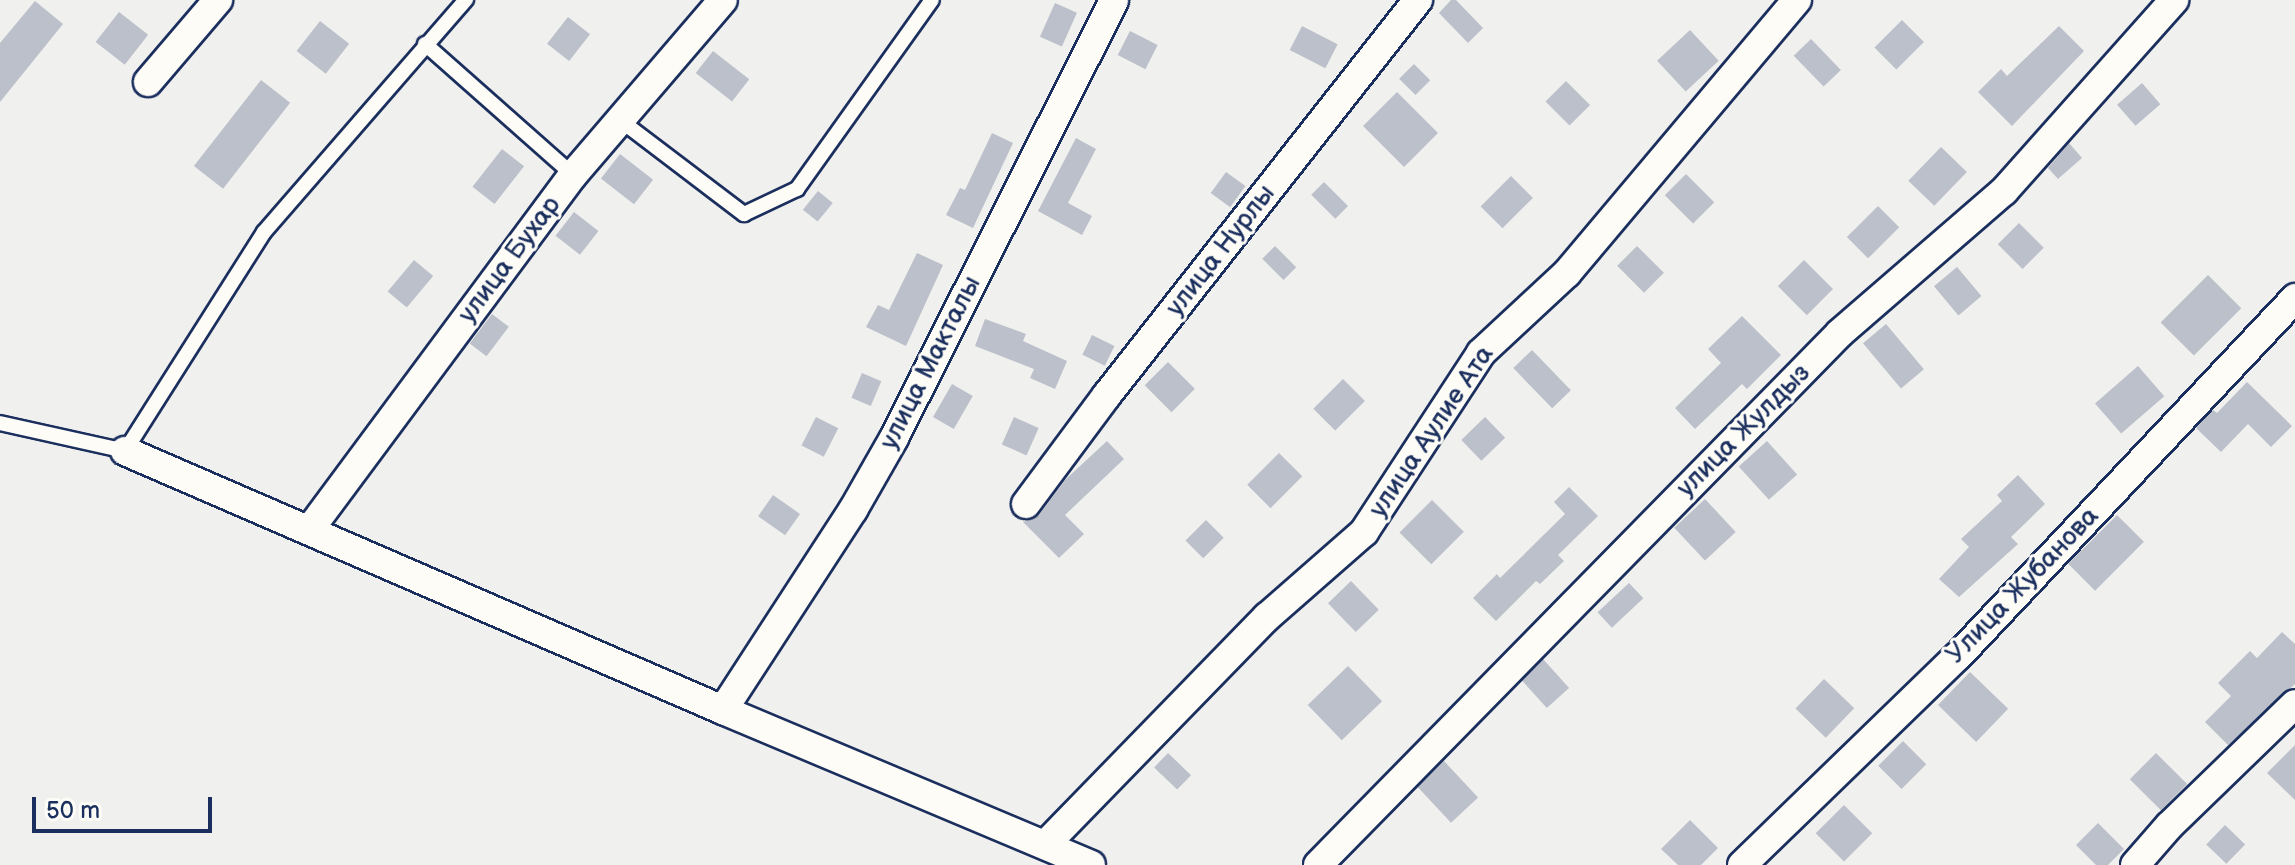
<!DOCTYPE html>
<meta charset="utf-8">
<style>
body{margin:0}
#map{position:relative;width:2295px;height:865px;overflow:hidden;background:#f0f0ee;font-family:"Balsamiq Sans",sans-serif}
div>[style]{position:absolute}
.building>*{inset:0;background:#bbc0ca;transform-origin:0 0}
.roads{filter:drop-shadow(2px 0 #1b2f5e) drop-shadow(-2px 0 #1b2f5e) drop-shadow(0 2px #1b2f5e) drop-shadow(0 -2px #1b2f5e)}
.lane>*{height:14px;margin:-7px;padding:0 7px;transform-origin:7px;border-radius:7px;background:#fdfcf7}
.street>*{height:28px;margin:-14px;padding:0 14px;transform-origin:14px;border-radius:14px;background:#fdfcf7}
span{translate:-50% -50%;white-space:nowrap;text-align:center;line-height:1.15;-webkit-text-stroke:6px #fdfcf7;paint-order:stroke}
.street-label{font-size:26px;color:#1b2f5e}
.scale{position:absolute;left:32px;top:797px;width:180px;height:36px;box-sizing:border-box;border:4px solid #1b2f5e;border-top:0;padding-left:10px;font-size:24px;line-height:28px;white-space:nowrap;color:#1b2f5e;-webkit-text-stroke:6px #fdfcf7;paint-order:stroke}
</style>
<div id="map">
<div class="building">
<i style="clip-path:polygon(1451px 0,1456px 0,1483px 28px,1468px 43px,1439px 13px)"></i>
<i style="clip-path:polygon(35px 1px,63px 24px,0 102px,0 43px)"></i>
<i style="left:1055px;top:3px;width:24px;height:37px;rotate:24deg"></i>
<i style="left:119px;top:12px;width:37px;height:38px;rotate:38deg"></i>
<i style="left:568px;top:17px;width:28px;height:34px;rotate:38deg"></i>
<i style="left:1902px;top:20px;width:31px;height:39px;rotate:45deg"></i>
<i style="left:320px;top:21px;width:37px;height:38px;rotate:38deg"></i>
<i style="left:1302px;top:26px;width:40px;height:27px;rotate:27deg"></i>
<i style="clip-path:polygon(2059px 26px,2084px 51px,2012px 126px,1978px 92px,2001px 69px,2007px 76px)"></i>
<i style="left:1690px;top:30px;width:42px;height:45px;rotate:47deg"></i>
<i style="left:1130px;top:31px;width:31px;height:27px;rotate:27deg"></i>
<i style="left:1811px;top:39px;width:43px;height:24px;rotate:46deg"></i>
<i style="left:713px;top:51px;width:46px;height:28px;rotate:38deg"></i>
<i style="left:1414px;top:64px;width:23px;height:21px;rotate:45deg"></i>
<i style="left:261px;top:80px;width:37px;height:109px;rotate:38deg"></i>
<i style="left:1566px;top:81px;width:34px;height:29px;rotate:45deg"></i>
<i style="left:2142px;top:83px;width:28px;height:33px;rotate:49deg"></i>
<i style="left:1397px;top:92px;width:58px;height:48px;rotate:45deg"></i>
<i style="clip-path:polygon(992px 133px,1013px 143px,973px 228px,946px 215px,960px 188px,965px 190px)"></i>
<i style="clip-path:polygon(1076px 138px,1096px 149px,1068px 203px,1092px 216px,1082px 235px,1038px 211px)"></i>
<i style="clip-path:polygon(2069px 143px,2082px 158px,2058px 179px,2048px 168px)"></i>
<i style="left:1941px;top:147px;width:36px;height:47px;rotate:44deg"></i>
<i style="left:502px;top:149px;width:28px;height:48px;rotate:38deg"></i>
<i style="left:620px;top:154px;width:42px;height:31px;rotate:38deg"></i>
<i style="left:1226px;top:172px;width:24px;height:26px;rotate:36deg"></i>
<i style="left:1686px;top:174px;width:40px;height:30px;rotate:45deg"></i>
<i style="left:1511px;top:176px;width:31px;height:43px;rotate:45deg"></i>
<i style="left:1324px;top:182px;width:34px;height:18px;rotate:45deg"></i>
<i style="left:818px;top:191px;width:19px;height:24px;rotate:39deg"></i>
<i style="left:1878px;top:206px;width:30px;height:44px;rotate:45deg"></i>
<i style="left:574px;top:212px;width:31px;height:30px;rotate:38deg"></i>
<i style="left:2019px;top:223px;width:35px;height:30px;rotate:45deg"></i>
<i style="left:1275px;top:246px;width:30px;height:18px;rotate:45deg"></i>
<i style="left:1637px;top:246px;width:38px;height:28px;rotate:45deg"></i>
<i style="clip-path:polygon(917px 253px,943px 265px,906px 346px,866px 327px,878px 305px,889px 310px)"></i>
<i style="left:414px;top:260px;width:25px;height:41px;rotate:40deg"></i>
<i style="left:1804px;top:260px;width:41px;height:37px;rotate:45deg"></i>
<i style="left:1957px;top:267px;width:38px;height:30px;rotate:50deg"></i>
<i style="left:2208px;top:275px;width:47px;height:67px;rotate:45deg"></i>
<i style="left:492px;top:314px;width:21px;height:37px;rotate:37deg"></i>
<i style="clip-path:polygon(1742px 316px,1781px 355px,1747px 389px,1742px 384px,1695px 429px,1675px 408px,1721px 363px,1708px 349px)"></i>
<i style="clip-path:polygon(985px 319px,1026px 334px,1023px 341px,1067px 361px,1055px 389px,1030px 378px,1034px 369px,975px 346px)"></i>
<i style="left:1886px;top:324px;width:59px;height:30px;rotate:50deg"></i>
<i style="left:1092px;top:335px;width:25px;height:22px;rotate:26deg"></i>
<i style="left:1532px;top:350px;width:56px;height:26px;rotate:46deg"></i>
<i style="left:1168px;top:362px;width:38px;height:33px;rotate:45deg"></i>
<i style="left:2138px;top:366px;width:40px;height:57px;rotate:49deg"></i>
<i style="left:862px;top:373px;width:21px;height:27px;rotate:23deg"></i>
<i style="left:1343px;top:379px;width:31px;height:42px;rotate:45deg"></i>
<i style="clip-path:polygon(2247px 382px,2292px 426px,2271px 447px,2248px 424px,2221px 452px,2196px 428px,2213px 410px,2217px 413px)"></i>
<i style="left:952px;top:384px;width:24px;height:38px;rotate:30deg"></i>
<i style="left:816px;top:417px;width:25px;height:32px;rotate:27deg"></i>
<i style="left:1014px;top:417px;width:27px;height:30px;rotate:24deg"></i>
<i style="left:1485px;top:417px;width:29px;height:33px;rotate:46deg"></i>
<i style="clip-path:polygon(1107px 441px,1124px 459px,1065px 515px,1084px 534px,1059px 558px,1023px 522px,1039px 515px,1066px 479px)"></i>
<i style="left:1767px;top:441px;width:45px;height:38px;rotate:48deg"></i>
<i style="left:1279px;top:453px;width:33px;height:45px;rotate:45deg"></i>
<i style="clip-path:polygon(2018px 475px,2045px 504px,2011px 537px,2018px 544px,1959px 597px,1939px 579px,1969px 547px,1961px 539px,2002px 501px,1997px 495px)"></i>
<i style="clip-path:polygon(1569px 487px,1598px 516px,1558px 555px,1564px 561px,1540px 584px,1536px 581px,1496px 621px,1473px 598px,1497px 574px,1500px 578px,1565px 514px,1554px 502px)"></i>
<i style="left:773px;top:495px;width:33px;height:26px;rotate:35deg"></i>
<i style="left:1705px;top:499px;width:45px;height:42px;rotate:47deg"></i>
<i style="left:1432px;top:500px;width:45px;height:46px;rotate:45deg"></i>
<i style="left:2117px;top:515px;width:38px;height:69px;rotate:45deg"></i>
<i style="left:1206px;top:520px;width:25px;height:29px;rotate:45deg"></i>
<i style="left:1351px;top:581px;width:40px;height:32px;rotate:46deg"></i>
<i style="left:1629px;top:583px;width:21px;height:43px;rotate:47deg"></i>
<i style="clip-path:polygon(2282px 632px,2295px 644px,2295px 684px,2228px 745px,2205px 722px,2231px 696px,2218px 683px,2250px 651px,2257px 658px)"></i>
<i style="left:1543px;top:659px;width:39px;height:30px;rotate:48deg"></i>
<i style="left:1348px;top:666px;width:49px;height:56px;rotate:46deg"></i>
<i style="left:1970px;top:672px;width:53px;height:46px;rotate:44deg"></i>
<i style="left:1824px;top:679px;width:42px;height:41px;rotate:44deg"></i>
<i style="left:1903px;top:741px;width:33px;height:35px;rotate:45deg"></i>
<i style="clip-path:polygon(2295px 745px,2295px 800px,2267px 773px)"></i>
<i style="left:1168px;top:753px;width:32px;height:20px;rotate:44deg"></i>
<i style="left:2156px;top:753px;width:44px;height:37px;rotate:45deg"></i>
<i style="left:1444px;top:761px;width:50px;height:37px;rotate:47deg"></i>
<i style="left:1844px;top:805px;width:40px;height:40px;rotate:45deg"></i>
<i style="clip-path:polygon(1690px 820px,1718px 848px,1701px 865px,1678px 865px,1661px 849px)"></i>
<i style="clip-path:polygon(2098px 823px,2124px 849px,2108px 865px,2096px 865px,2076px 845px)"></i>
<i style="left:2225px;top:825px;width:28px;height:27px;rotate:44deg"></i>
</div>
<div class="roads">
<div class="lane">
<i style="left:425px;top:44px;width:198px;rotate:41.5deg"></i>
<i style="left:620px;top:120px;width:156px;rotate:37.2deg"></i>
<i style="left:744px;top:214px;width:59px;rotate:-25.3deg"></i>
<i style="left:797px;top:189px;width:232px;rotate:-54.5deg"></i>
<i style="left:0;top:423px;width:128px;rotate:12.6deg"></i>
<i style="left:125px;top:451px;width:259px;rotate:-57.6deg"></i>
<i style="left:264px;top:232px;width:308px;rotate:-49deg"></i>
</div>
<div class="street">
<i style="left:148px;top:82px;width:108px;rotate:-49.5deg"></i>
<i style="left:125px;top:451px;width:652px;rotate:23.42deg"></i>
<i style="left:723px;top:710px;width:399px;rotate:22.8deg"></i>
<i style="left:1026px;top:504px;width:136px;rotate:-53.4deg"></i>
<i style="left:1107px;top:395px;width:503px;rotate:-51.79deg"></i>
<i style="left:310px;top:529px;width:441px;rotate:-53.4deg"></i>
<i style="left:573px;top:175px;width:230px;rotate:-49.4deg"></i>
<i style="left:723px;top:710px;width:239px;rotate:-57deg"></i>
<i style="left:853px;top:510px;width:83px;rotate:-60.3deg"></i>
<i style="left:894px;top:438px;width:490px;rotate:-63.3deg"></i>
<i style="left:1046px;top:844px;width:317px;rotate:-45.8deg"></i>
<i style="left:1267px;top:617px;width:129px;rotate:-41.2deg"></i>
<i style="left:1364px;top:532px;width:214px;rotate:-56.8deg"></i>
<i style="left:1481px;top:353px;width:117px;rotate:-42.9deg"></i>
<i style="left:1567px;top:273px;width:357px;rotate:-49.9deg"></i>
<i style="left:1318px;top:865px;width:745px;rotate:-45.54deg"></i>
<i style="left:1840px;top:333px;width:217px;rotate:-40.9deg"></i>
<i style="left:2004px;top:191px;width:256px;rotate:-48.3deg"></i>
<i style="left:1742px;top:865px;width:301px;rotate:-44.1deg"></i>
<i style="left:1958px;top:656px;width:492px;rotate:-46.7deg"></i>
<i style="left:2135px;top:865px;width:52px;rotate:-48.9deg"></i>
<i style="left:2169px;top:826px;width:175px;rotate:-44.1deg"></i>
</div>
</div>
<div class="street-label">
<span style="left:1221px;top:251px;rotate:-52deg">улица Нурлы</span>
<span style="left:510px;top:260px;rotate:-53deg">улица Бухар</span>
<span style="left:931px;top:363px;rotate:-63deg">улица Макталы</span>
<span style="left:1744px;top:431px;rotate:-45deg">улица Жулдыз</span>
<span style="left:1432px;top:432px;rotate:-56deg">улица Аулие Ата</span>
<span style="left:2023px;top:586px;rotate:-46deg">Улица Жубанова</span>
</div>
<div class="scale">50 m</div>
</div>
